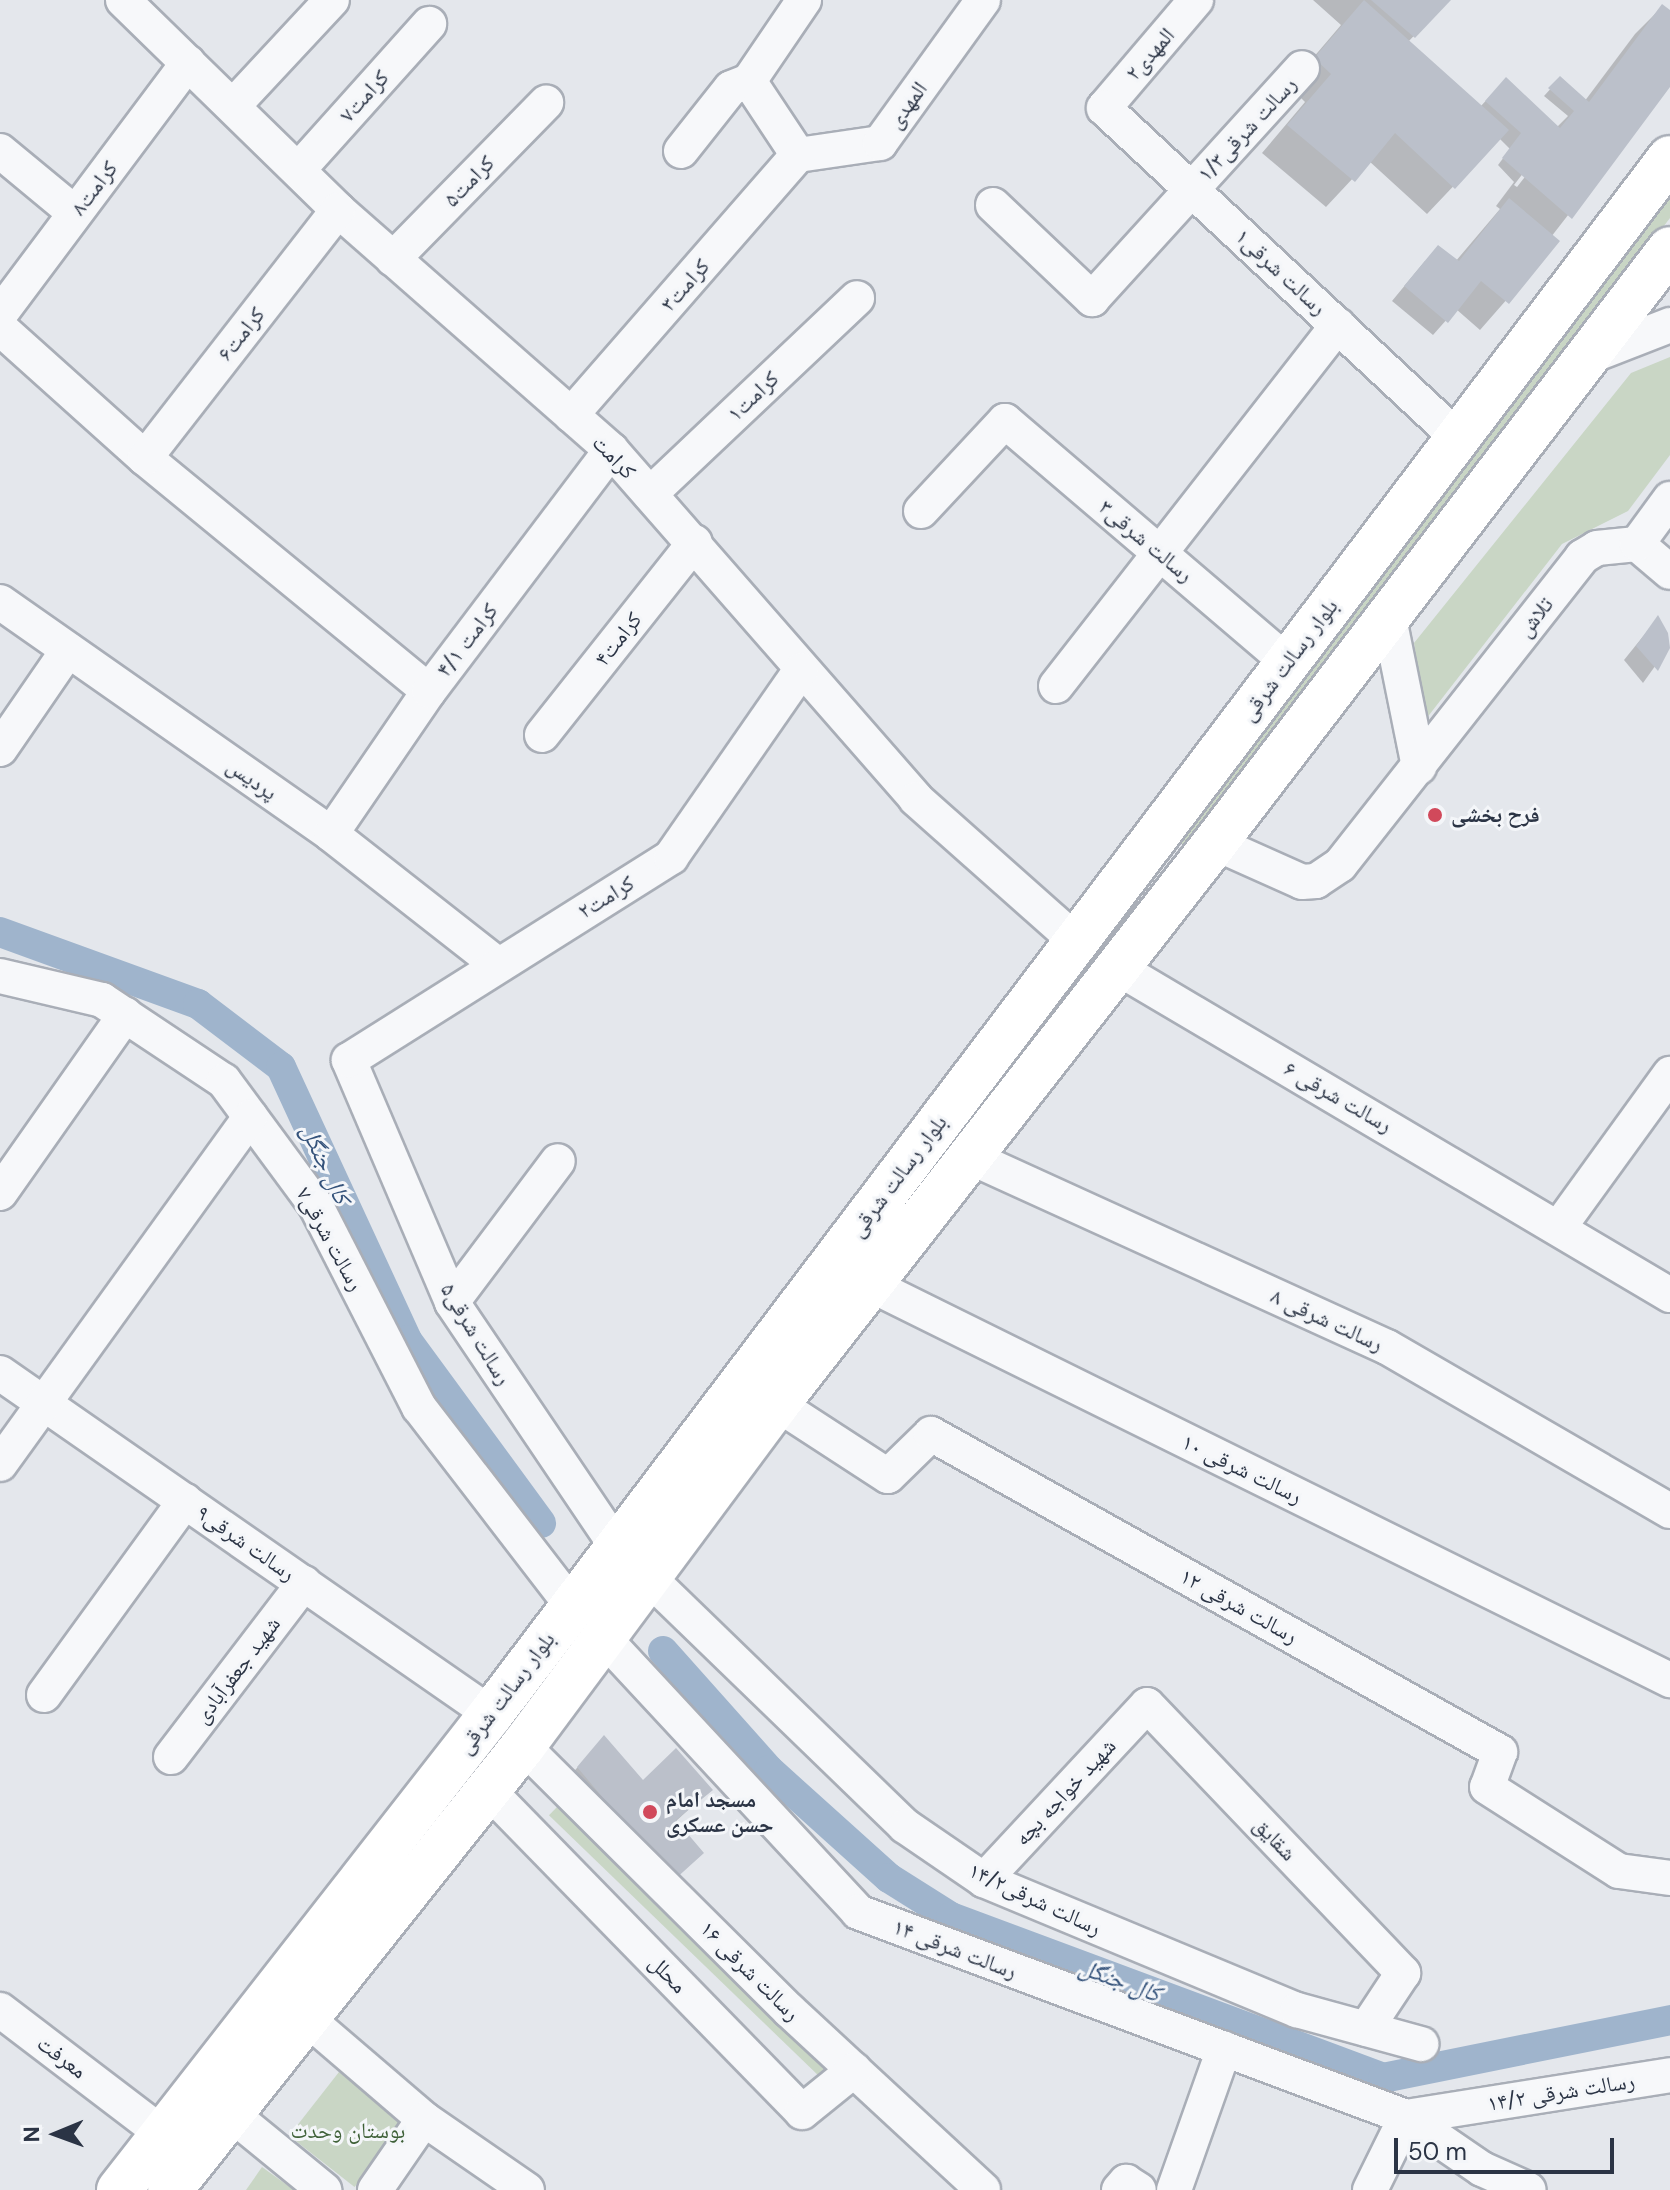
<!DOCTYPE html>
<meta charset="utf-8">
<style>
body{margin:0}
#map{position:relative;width:1670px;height:2190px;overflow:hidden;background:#e4e7ec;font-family:"DM Sans","Noto Naskh Arabic",sans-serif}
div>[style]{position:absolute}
.green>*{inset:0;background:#c9d6c5;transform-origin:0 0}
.shadow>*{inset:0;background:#0003}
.canal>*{height:30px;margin:-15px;padding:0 15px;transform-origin:15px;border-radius:15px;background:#9fb4cc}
.building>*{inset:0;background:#bbc0ca}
.roads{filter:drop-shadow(2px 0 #a9aeb7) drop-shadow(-2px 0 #a9aeb7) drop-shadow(0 2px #a9aeb7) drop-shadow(0 -2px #a9aeb7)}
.minor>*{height:34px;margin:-17px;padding:0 17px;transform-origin:17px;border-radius:17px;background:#f7f8fa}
.primary>*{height:44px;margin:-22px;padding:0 22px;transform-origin:22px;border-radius:22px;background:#fff}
.dots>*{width:22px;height:22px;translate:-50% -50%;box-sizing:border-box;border:4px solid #f4f6f9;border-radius:50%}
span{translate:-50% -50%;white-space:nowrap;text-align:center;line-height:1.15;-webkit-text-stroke:6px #f4f6f9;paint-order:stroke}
.street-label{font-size:22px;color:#2b3445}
.poi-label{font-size:22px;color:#2b3445;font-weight:700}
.left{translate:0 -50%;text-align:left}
.park-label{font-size:22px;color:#3f6138}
.water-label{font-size:24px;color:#34527a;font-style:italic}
.north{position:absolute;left:16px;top:2094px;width:80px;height:80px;-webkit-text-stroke:6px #f4f6f9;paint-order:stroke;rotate:269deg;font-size:22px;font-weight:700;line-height:32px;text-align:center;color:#2b3445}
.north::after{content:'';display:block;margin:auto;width:28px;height:36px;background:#2b3445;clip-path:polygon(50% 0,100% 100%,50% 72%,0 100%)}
.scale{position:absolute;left:1394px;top:2138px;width:220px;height:36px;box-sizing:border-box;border:4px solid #2b3445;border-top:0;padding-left:10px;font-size:24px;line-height:28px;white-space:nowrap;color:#2b3445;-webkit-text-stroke:6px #f4f6f9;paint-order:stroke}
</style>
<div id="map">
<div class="green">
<i style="clip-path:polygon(1670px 196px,1670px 218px,1188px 848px,1175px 840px)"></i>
<i style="clip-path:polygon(1670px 357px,1670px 455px,1628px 511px,1562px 544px,1426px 719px,1414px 643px,1631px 373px)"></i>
<i style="left:558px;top:1806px;width:390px;height:13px;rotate:44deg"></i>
<i style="left:339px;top:2072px;width:83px;height:81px;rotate:38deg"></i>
<i style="clip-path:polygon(262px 2167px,294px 2190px,246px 2190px)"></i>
</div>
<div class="shadow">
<i style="clip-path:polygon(evenodd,1313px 0,1448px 0,1408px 42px,1480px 107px,1493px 93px,1556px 128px,1568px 116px,1544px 96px,1554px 85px,1584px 102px,1635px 34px,1662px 7px,1670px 13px,1670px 84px,1551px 237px,1557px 242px,1480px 330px,1456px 309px,1433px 335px,1392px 301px,1425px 261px,1455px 262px,1500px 209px,1496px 206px,1514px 182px,1498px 165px,1510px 149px,1499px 138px,1427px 214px,1369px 161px,1326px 207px,1262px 153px,1305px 102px,1289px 86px,1341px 25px,1313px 0,1558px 128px,1563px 128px,1517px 187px,1514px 185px,1558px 128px)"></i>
<i style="clip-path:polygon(1657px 619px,1668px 648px,1643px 683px,1624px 660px)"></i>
<i style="clip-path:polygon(604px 1738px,642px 1783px,710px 1790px,675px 1822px,681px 1873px,652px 1900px,558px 1789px)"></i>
</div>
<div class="canal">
<i style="left:0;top:932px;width:211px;rotate:20deg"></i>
<i style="left:198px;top:1004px;width:104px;rotate:37.2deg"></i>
<i style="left:281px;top:1067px;width:301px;rotate:65.2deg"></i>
<i style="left:407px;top:1340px;width:227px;rotate:53.8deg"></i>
<i style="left:663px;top:1651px;width:159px;rotate:48.3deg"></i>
<i style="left:769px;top:1770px;width:161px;rotate:42deg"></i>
<i style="left:889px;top:1878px;width:73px;rotate:32.2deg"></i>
<i style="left:951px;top:1917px;width:461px;rotate:20.4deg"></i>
<i style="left:1383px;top:2078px;width:293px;rotate:-11.4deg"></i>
</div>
<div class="building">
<i style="clip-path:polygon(1364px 0,1509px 130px,1455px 189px,1395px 133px,1355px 182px,1287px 125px,1331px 74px,1314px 58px)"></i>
<i style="clip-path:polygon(1371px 0,1451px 0,1415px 38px)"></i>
<i style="clip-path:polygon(1662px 4px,1670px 10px,1670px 87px,1572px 219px,1502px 158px,1521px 133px,1485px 101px,1506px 77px,1560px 128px,1574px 111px,1548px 88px,1560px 76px,1589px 102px)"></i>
<i style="clip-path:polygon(1509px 198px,1560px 241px,1509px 304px,1481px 281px,1448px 323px,1404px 286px,1438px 245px,1459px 261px)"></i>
<i style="clip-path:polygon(1658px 615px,1668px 633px,1670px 648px,1658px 671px,1636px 646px)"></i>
<i style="clip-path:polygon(604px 1735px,643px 1780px,676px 1748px,713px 1790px,676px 1820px,704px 1853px,673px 1881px,577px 1767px)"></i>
</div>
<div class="roads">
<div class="minor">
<i style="left:123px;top:0;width:301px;rotate:44.3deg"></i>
<i style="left:338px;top:210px;width:363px;rotate:41.3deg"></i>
<i style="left:611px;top:450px;width:463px;rotate:48.8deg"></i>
<i style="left:916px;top:799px;width:214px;rotate:41.6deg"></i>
<i style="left:1196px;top:0;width:142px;rotate:130.4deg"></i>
<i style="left:1104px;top:108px;width:483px;rotate:43deg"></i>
<i style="left:233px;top:106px;width:145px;rotate:-47deg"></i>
<i style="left:0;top:151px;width:97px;rotate:39.6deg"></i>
<i style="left:681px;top:151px;width:80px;rotate:-51.6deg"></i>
<i style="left:731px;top:88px;width:19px;rotate:-21deg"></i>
<i style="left:798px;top:155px;width:83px;rotate:-8.3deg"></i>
<i style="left:880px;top:143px;width:176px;rotate:-54.2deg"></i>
<i style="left:798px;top:155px;width:89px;rotate:-123.5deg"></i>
<i style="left:749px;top:81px;width:98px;rotate:-55.8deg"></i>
<i style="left:299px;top:169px;width:195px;rotate:-48.1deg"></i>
<i style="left:993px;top:205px;width:137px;rotate:43.5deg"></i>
<i style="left:1092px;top:299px;width:312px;rotate:-47.7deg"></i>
<i style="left:393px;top:259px;width:219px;rotate:-45.6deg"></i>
<i style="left:0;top:314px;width:314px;rotate:-53.2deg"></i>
<i style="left:0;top:328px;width:195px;rotate:41.9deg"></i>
<i style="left:145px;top:458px;width:367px;rotate:39.4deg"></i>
<i style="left:1588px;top:357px;width:88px;rotate:-21.3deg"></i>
<i style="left:571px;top:415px;width:345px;rotate:-48.9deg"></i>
<i style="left:145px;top:458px;width:314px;rotate:-52.1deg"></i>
<i style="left:650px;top:494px;width:285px;rotate:-43.4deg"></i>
<i style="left:921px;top:511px;width:123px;rotate:-47deg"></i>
<i style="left:1005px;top:421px;width:371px;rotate:40.5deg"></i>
<i style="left:1637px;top:544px;width:43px;rotate:40.3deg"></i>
<i style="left:0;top:602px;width:404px;rotate:35deg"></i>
<i style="left:331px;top:834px;width:211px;rotate:38.1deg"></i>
<i style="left:1389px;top:618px;width:152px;rotate:78.6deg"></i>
<i style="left:1056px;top:686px;width:458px;rotate:-52deg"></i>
<i style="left:542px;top:735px;width:246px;rotate:-51.6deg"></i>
<i style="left:0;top:749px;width:120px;rotate:-55.5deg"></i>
<i style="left:331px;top:834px;width:173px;rotate:-55.6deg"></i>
<i style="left:429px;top:691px;width:302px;rotate:-52.9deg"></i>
<i style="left:1215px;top:843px;width:95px;rotate:24.1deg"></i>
<i style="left:1302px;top:882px;width:14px;rotate:-4deg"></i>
<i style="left:1316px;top:881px;width:29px;rotate:-34deg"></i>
<i style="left:1340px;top:865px;width:392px;rotate:-51.8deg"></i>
<i style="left:1582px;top:557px;width:17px;rotate:-31deg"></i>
<i style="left:1597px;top:548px;width:40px;rotate:-5.7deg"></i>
<i style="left:1637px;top:544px;width:56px;rotate:-53.7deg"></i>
<i style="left:1116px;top:967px;width:644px;rotate:30.63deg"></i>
<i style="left:0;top:976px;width:105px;rotate:13.2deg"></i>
<i style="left:102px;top:1000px;width:146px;rotate:33.6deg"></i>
<i style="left:224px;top:1081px;width:155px;rotate:53.6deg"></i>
<i style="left:316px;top:1206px;width:226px;rotate:62.9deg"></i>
<i style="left:419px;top:1407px;width:251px;rotate:52.4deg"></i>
<i style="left:970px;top:1157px;width:458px;rotate:24.5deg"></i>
<i style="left:1387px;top:1347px;width:327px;rotate:30.1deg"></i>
<i style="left:0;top:1193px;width:218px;rotate:-54.9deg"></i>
<i style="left:1560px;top:1226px;width:188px;rotate:-54.1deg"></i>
<i style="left:869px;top:1284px;width:894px;rotate:26.31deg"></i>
<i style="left:452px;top:1302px;width:176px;rotate:-53.1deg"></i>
<i style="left:0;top:1373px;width:598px;rotate:34.78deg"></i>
<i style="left:777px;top:1404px;width:132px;rotate:33deg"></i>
<i style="left:888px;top:1476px;width:60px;rotate:-44.3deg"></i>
<i style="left:931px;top:1434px;width:652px;rotate:29.2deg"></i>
<i style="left:1500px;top:1752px;width:37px;rotate:110deg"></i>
<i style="left:1487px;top:1787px;width:156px;rotate:32.5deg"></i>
<i style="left:1619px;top:1871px;width:51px;rotate:7.8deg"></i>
<i style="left:0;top:1464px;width:428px;rotate:-54.2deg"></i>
<i style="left:617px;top:1547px;width:295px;rotate:-124deg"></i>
<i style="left:452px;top:1302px;width:263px;rotate:-113.1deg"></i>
<i style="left:349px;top:1060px;width:381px;rotate:-32.2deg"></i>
<i style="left:671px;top:857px;width:228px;rotate:-55.2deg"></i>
<i style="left:647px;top:1576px;width:359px;rotate:44.1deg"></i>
<i style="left:905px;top:1826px;width:96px;rotate:34.4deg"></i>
<i style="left:984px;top:1880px;width:339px;rotate:22.6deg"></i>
<i style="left:1297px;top:2010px;width:129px;rotate:15.3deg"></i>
<i style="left:601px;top:1635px;width:378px;rotate:47.1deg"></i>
<i style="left:858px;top:1912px;width:585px;rotate:20.51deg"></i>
<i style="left:1406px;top:2117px;width:92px;rotate:34.4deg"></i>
<i style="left:1482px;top:2169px;width:51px;rotate:24.1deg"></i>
<i style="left:44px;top:1695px;width:240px;rotate:-54deg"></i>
<i style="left:523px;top:1746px;width:376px;rotate:44.8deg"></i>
<i style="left:790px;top:2011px;width:263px;rotate:42.8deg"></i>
<i style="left:171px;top:1757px;width:219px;rotate:-52.6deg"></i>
<i style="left:487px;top:1789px;width:451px;rotate:45.7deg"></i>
<i style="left:802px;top:2112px;width:67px;rotate:-38.9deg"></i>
<i style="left:984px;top:1880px;width:239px;rotate:-47deg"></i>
<i style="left:1147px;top:1705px;width:371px;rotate:46.3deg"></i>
<i style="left:1403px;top:1973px;width:67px;rotate:123.5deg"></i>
<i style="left:0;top:2010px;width:205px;rotate:37.3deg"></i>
<i style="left:305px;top:2017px;width:157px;rotate:40.6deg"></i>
<i style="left:424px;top:2119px;width:125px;rotate:34.6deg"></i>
<i style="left:230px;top:2113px;width:122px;rotate:39.3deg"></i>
<i style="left:1406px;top:2117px;width:267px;rotate:-9deg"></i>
<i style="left:375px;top:2190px;width:86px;rotate:-55.4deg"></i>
<i style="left:1119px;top:2190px;width:11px;rotate:-49deg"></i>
<i style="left:1126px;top:2182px;width:15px;rotate:32deg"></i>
<i style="left:1174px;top:2190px;width:150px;rotate:-70.5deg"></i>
<i style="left:1370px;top:2190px;width:81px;rotate:-63.7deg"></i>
</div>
<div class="primary">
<i style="left:119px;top:2190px;width:604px;rotate:-51.99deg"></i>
<i style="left:491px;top:1714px;width:1952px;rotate:-52.85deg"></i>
<i style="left:170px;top:2190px;width:567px;rotate:-51.51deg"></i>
<i style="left:523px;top:1746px;width:426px;rotate:-53.4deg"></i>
<i style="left:777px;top:1404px;width:712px;rotate:-52.02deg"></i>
<i style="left:1215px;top:843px;width:748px;rotate:-52.55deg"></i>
</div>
</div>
<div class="dots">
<i style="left:1435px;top:815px;background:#d1495b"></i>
<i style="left:650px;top:1812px;background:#d1495b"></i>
</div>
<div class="street-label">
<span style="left:1150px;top:54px;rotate:-49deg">المهدی۲</span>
<span style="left:364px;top:96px;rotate:-48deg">کرامت۷</span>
<span style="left:907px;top:105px;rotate:-54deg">المهدی</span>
<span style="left:1247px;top:129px;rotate:-47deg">رسالت شرقی۱/۳</span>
<span style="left:469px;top:181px;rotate:-46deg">کرامت۵</span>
<span style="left:94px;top:188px;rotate:-53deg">کرامت۸</span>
<span style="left:1281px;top:272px;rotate:43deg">رسالت شرقی۱</span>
<span style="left:685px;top:285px;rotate:-49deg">کرامت۳</span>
<span style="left:241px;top:334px;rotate:-52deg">کرامت۶</span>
<span style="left:753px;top:396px;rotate:-44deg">کرامت۱</span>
<span style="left:614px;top:457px;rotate:46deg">کرامت</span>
<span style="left:1146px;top:541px;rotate:40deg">رسالت شرقی۳</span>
<span style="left:1535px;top:617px;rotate:-52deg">تلاش</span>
<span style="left:618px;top:639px;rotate:-52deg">کرامت۴</span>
<span style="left:467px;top:640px;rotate:-53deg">کرامت ۴/۱</span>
<span style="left:1289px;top:660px;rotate:-53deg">بلوار رسالت شرقی</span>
<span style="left:252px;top:779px;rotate:35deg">پردیس</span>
<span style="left:606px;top:897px;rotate:-32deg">کرامت۲</span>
<span style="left:1338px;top:1097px;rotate:30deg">رسالت شرقی ۶</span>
<span style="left:898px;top:1176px;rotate:-53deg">بلوار رسالت شرقی</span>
<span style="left:330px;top:1239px;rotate:61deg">رسالت شرقی۷</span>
<span style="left:1327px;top:1320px;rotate:25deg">رسالت شرقی ۸</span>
<span style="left:476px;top:1334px;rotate:59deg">رسالت شرقی۵</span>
<span style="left:1242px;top:1469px;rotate:26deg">رسالت شرقی ۱۰</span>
<span style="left:246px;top:1543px;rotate:35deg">رسالت شرقی۹</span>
<span style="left:1239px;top:1606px;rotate:29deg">رسالت شرقی ۱۲</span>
<span style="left:237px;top:1670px;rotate:-53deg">شهید جعفرآبادی</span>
<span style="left:506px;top:1693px;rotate:-53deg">بلوار رسالت شرقی</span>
<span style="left:1065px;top:1792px;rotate:-47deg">شهید خواجه بچه</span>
<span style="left:1275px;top:1839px;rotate:46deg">شقایق</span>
<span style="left:1035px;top:1899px;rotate:25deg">رسالت شرقی۱۴/۲</span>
<span style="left:955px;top:1949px;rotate:21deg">رسالت شرقی ۱۴</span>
<span style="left:750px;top:1971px;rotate:45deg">رسالت شرقی ۱۶</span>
<span style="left:668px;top:1974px;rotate:46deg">محلل</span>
<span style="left:62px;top:2057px;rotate:37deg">معرفت</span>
<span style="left:1561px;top:2092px;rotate:-9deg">رسالت شرقی ۱۴/۲</span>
</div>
<div class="poi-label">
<span class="left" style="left:1451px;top:815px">فرح بخشی</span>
<span class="left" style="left:666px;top:1812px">مسجد امام<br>حسن عسکری</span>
</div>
<div class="park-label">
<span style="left:348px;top:2131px">بوستان وحدت</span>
</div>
<div class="water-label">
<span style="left:326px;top:1164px;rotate:65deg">کال جنگل</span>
<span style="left:1120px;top:1980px;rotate:20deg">کال جنگل</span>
</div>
<div class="north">N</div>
<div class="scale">50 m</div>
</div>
